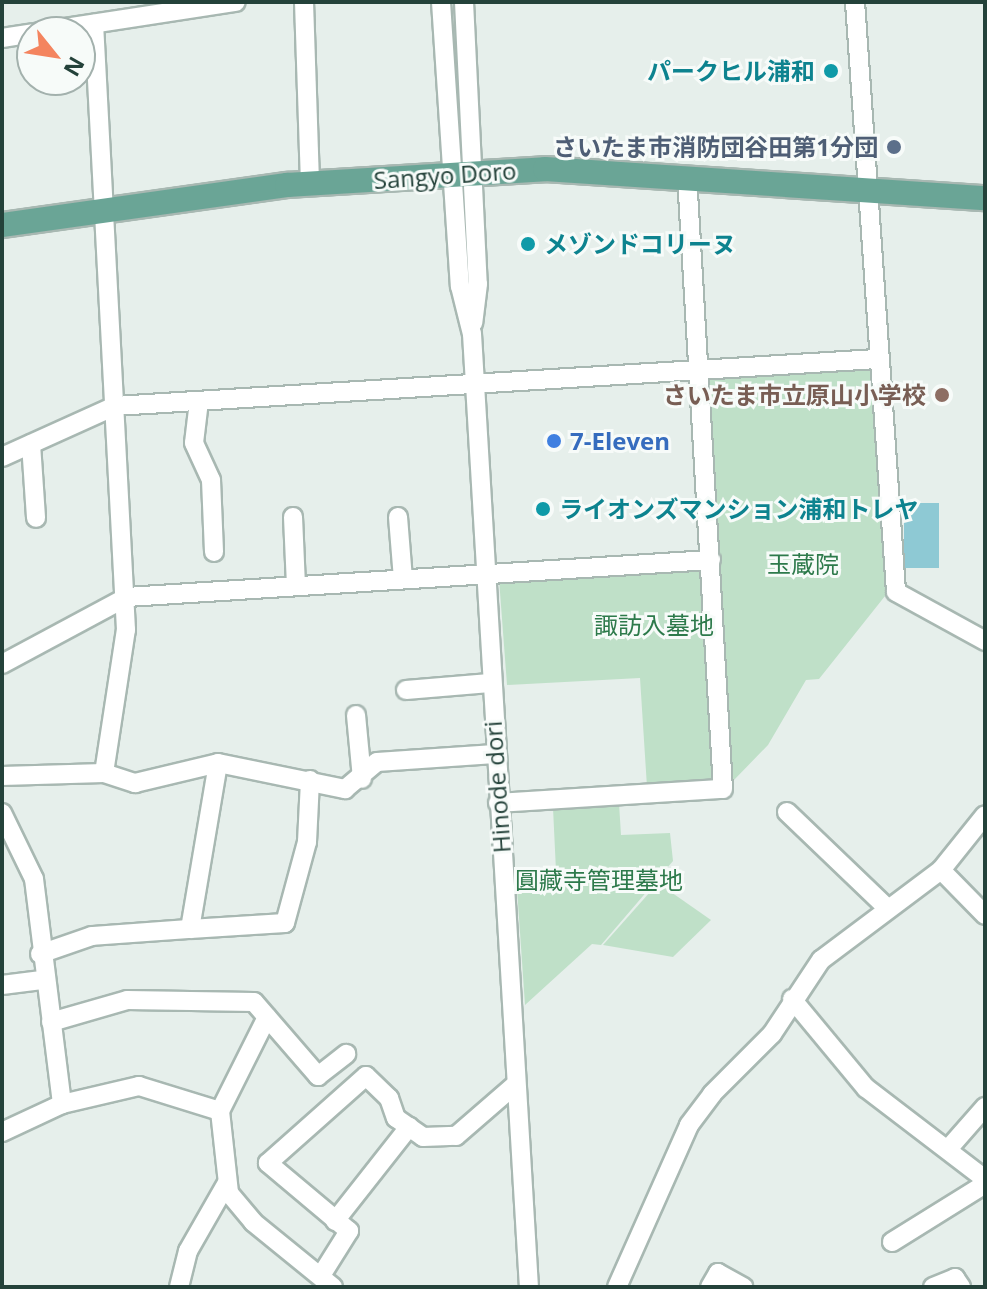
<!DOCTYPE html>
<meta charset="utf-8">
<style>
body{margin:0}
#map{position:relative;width:987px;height:1289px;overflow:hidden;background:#e6efeb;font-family:"Open Sans","Noto Sans JP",sans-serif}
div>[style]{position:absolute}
.green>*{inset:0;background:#bfe0c8}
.water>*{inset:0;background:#8ec9d4;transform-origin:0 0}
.roads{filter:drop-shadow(2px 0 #a8b8b2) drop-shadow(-2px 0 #a8b8b2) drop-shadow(0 2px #a8b8b2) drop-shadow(0 -2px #a8b8b2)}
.minor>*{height:18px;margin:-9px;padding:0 9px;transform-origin:9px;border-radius:9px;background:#fff}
.major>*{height:24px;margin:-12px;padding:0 12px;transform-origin:12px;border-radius:12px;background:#6aa596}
.dots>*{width:22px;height:22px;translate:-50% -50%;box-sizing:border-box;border:4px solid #f7fbf9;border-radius:50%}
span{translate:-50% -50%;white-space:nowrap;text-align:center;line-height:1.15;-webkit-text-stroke:6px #f7fbf9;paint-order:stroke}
.culture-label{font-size:24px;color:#0d838f;font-weight:700}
.right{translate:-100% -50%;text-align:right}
.left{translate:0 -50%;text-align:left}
.service-label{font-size:24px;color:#4e5e75;font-weight:700}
.street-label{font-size:24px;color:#24423a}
.education-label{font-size:24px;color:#785e54;font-weight:700}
.shop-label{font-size:24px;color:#366cbe;font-weight:700}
.park-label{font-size:24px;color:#2d7a4b}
.frame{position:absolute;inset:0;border:4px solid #24423a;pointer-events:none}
.north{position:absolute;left:16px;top:16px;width:80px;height:80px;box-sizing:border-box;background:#f7fbf9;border:2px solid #a3b1ad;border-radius:50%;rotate:120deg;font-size:22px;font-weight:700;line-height:32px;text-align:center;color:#24423a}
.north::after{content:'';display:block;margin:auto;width:28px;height:36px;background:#f4845f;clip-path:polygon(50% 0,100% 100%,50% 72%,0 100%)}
</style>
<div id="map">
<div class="green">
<i style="clip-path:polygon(871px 364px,889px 591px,819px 679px,806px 680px,768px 745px,733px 781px,708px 376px)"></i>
<i style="clip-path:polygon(706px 567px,715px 783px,647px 787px,640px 678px,507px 685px,499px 579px)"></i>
<i style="clip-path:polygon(619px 803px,621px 835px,670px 833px,673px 861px,601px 945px,592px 944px,525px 1005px,516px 874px,556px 871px,553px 808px)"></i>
<i style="clip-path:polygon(658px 883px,711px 920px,673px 957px,603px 945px)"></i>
</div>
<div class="water">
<i style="left:904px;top:503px;width:35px;height:65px"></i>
</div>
<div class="roads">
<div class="minor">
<i style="left:304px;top:2px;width:182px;rotate:88.1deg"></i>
<i style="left:441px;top:2px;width:285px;rotate:86.2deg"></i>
<i style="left:460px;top:286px;width:49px;rotate:76deg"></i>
<i style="left:472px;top:334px;width:955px;rotate:86.58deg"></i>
<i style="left:464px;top:2px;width:282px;rotate:87.2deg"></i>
<i style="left:478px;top:284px;width:39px;rotate:97deg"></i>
<i style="left:855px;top:2px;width:591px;rotate:86.02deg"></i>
<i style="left:896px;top:592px;width:102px;rotate:28.8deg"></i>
<i style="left:39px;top:32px;width:199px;rotate:-8.7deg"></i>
<i style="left:2px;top:38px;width:30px;rotate:-9deg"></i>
<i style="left:199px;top:401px;width:42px;rotate:96.8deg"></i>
<i style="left:194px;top:443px;width:41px;rotate:65.3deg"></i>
<i style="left:211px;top:480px;width:72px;rotate:87.6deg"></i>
<i style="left:31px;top:444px;width:74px;rotate:86.1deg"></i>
<i style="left:2px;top:457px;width:124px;rotate:-24.3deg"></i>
<i style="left:115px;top:406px;width:763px;rotate:-3.53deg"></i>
<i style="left:293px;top:517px;width:69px;rotate:87.5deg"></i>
<i style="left:398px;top:517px;width:62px;rotate:85.4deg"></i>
<i style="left:2px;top:664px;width:142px;rotate:-28.2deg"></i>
<i style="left:127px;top:597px;width:585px;rotate:-3.63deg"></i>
<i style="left:406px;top:690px;width:84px;rotate:-4.8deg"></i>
<i style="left:356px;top:715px;width:64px;rotate:84.6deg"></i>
<i style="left:104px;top:773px;width:33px;rotate:18deg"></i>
<i style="left:135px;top:783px;width:85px;rotate:-13.5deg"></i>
<i style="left:2px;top:776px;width:102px;rotate:-1.7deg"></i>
<i style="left:104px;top:773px;width:145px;rotate:-81.3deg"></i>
<i style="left:126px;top:630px;width:607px;rotate:-93.02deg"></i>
<i style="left:498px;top:803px;width:225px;rotate:-3.6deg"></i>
<i style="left:723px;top:789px;width:614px;rotate:-93.36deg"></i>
<i style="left:787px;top:812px;width:137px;rotate:43.8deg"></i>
<i style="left:2px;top:813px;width:73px;rotate:64.1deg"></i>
<i style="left:34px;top:879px;width:227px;rotate:82.9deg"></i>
<i style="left:941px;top:870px;width:63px;rotate:45.6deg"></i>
<i style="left:190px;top:929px;width:95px;rotate:-3.6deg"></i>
<i style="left:285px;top:923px;width:84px;rotate:-74.8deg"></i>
<i style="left:307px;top:842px;width:62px;rotate:-87.2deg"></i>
<i style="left:40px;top:954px;width:55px;rotate:-19.1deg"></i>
<i style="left:92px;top:936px;width:98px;rotate:-4.1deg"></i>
<i style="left:190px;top:929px;width:168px;rotate:-80.4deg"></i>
<i style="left:218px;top:763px;width:130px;rotate:11.6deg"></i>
<i style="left:345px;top:789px;width:42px;rotate:-40.2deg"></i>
<i style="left:377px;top:762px;width:118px;rotate:-3.9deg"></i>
<i style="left:2px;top:985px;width:40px;rotate:-7.1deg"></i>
<i style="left:792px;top:999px;width:116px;rotate:50.3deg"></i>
<i style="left:866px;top:1088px;width:150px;rotate:37.4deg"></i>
<i style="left:51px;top:1022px;width:79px;rotate:-16.1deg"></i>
<i style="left:127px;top:1000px;width:127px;rotate:0.9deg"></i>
<i style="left:254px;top:1002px;width:98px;rotate:49.1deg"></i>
<i style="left:318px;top:1076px;width:36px;rotate:-38deg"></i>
<i style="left:220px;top:1111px;width:105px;rotate:-63.4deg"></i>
<i style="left:2px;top:1132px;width:66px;rotate:-25deg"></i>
<i style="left:62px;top:1104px;width:79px;rotate:-13.2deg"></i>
<i style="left:139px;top:1086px;width:85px;rotate:17.2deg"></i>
<i style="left:220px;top:1111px;width:82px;rotate:83.7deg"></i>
<i style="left:229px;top:1193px;width:38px;rotate:50deg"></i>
<i style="left:253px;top:1222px;width:103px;rotate:39.1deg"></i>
<i style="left:949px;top:1148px;width:55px;rotate:-48.7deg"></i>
<i style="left:335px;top:1221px;width:120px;rotate:-51.8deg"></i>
<i style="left:892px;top:1242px;width:110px;rotate:-31.9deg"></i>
<i style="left:322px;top:1274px;width:51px;rotate:-57.9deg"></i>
<i style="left:349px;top:1231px;width:106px;rotate:-140deg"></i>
<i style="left:268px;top:1163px;width:131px;rotate:-41.6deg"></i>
<i style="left:366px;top:1076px;width:32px;rotate:44deg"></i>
<i style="left:389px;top:1098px;width:21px;rotate:71deg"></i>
<i style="left:396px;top:1118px;width:33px;rotate:35deg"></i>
<i style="left:423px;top:1137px;width:33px;rotate:-2deg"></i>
<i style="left:456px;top:1136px;width:79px;rotate:-40.9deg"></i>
<i style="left:179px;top:1287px;width:37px;rotate:-76deg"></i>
<i style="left:188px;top:1251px;width:78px;rotate:-60.2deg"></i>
<i style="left:617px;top:1287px;width:177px;rotate:-66deg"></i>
<i style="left:689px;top:1125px;width:39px;rotate:-53deg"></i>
<i style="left:712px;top:1094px;width:85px;rotate:-45deg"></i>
<i style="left:772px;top:1034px;width:89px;rotate:-56.5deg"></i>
<i style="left:821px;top:960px;width:150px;rotate:-36.9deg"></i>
<i style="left:941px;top:870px;width:70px;rotate:-51.3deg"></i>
<i style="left:710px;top:1287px;width:16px;rotate:-60deg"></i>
<i style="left:718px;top:1273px;width:29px;rotate:29deg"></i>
<i style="left:933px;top:1287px;width:24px;rotate:-22deg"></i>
<i style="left:955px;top:1278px;width:11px;rotate:56deg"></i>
</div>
<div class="major">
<i style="left:2px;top:225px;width:288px;rotate:-8deg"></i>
<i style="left:287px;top:185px;width:258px;rotate:-3.5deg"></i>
<i style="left:545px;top:169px;width:441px;rotate:3.8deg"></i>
</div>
</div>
<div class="dots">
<i style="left:831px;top:71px;background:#0f9aa8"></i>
<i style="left:894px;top:147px;background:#5c6f8a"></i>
<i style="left:528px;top:244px;background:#0f9aa8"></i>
<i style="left:942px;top:395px;background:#8d6e63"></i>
<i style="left:554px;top:441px;background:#3f7fe0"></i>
<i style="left:543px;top:509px;background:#0f9aa8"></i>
</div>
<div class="culture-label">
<span class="right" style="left:815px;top:71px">パークヒル浦和</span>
<span class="left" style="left:544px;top:244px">メゾンドコリーヌ</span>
<span class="left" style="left:559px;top:509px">ライオンズマンション浦和トレヤ</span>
</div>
<div class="service-label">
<span class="right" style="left:878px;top:147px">さいたま市消防団谷田第1分団</span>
</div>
<div class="street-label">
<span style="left:445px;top:175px;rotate:-4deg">Sangyo Doro</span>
<span style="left:497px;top:787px;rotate:-94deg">Hinode dori</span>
</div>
<div class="education-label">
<span class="right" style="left:926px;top:395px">さいたま市立原山小学校</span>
</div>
<div class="shop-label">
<span class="left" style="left:570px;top:441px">7-Eleven</span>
</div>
<div class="park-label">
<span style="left:803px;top:564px">玉蔵院</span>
<span style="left:654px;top:625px">諏訪入墓地</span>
<span style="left:599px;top:880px">圓藏寺管理墓地</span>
</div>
<div class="frame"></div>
<div class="north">N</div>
</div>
